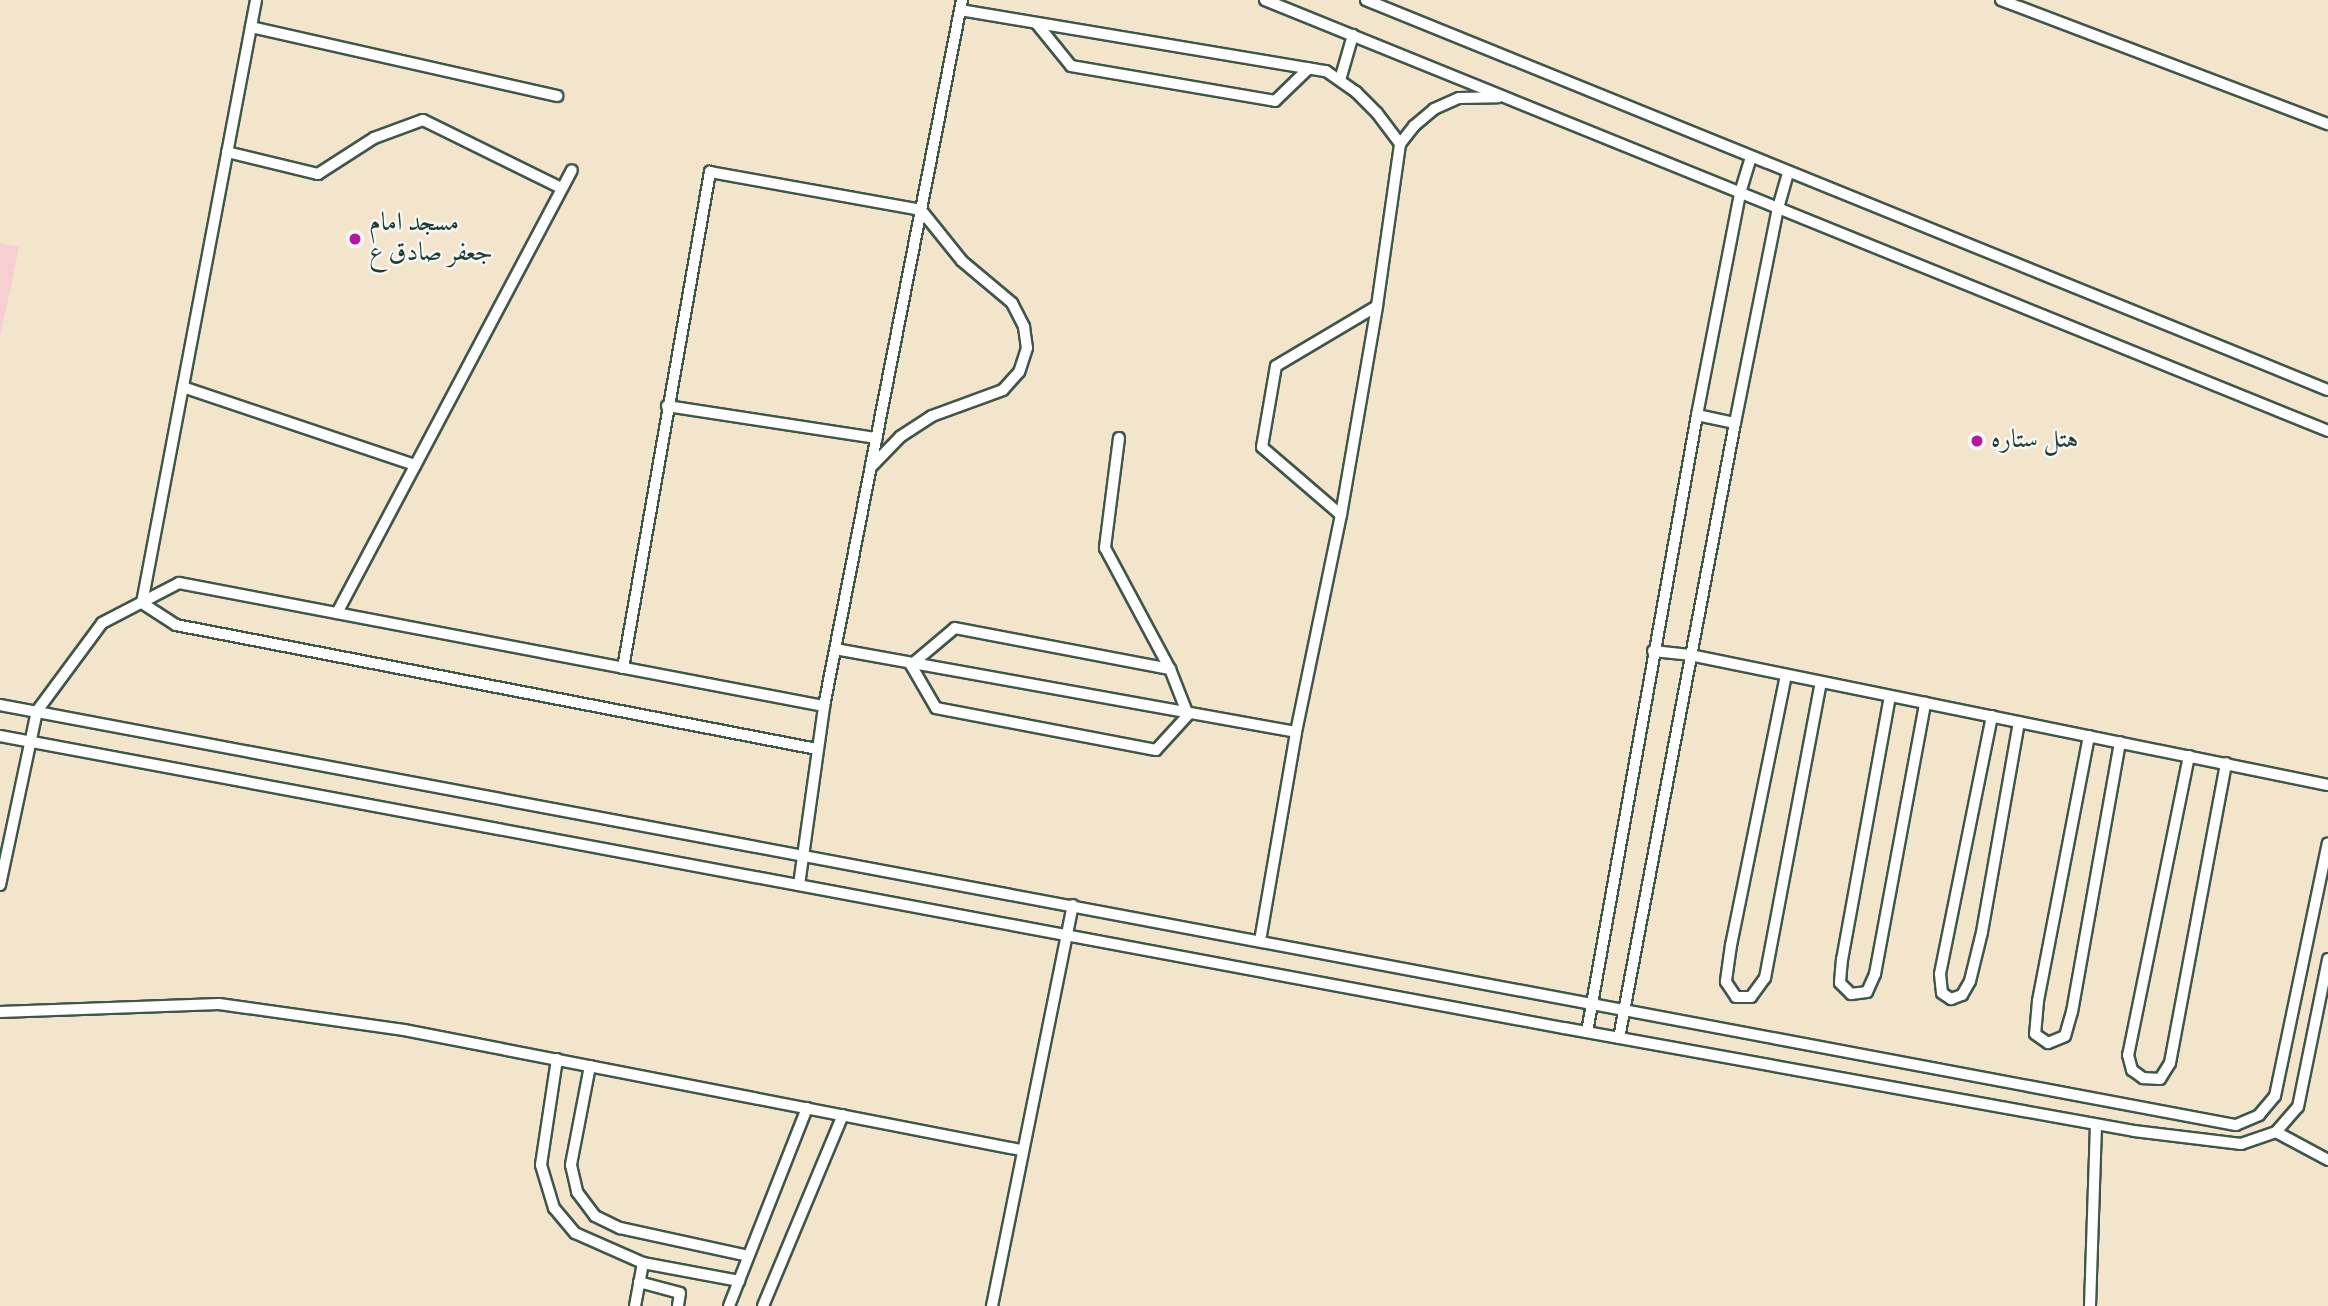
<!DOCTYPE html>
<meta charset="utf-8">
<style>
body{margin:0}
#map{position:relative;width:2328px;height:1306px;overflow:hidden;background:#f3e4cc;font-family:"Sorts Mill Goudy",Amiri,serif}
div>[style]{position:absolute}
.built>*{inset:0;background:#f7cfd3}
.roads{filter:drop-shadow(2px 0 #3f564b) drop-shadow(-2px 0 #3f564b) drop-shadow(0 2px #3f564b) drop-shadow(0 -2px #3f564b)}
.service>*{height:10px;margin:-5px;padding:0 5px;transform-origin:5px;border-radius:5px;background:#fff}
.dots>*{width:19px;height:19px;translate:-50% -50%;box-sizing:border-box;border:4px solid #f6f6f2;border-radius:50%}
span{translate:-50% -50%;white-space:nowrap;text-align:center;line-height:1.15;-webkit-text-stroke:5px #f6f6f2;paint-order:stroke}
.poi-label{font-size:26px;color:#1f3d34}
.left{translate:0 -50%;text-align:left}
</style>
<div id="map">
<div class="built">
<i style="clip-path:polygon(0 243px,19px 247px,0 338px)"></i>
</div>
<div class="roads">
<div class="service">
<i style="left:1265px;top:0;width:1147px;rotate:22.07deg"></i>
<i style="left:1366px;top:0;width:1038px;rotate:22.07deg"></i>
<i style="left:2001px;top:0;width:350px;rotate:20.8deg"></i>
<i style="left:960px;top:10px;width:371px;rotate:9.5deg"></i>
<i style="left:1326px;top:71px;width:37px;rotate:35deg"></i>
<i style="left:1356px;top:92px;width:30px;rotate:45deg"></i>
<i style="left:1377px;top:113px;width:39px;rotate:53deg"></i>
<i style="left:1037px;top:24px;width:54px;rotate:51deg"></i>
<i style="left:1071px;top:66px;width:207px;rotate:9.7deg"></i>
<i style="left:1275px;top:101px;width:47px;rotate:-44.1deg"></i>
<i style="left:251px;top:27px;width:314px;rotate:12.7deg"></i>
<i style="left:1340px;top:80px;width:47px;rotate:-73.9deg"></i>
<i style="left:227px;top:152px;width:94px;rotate:13.6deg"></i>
<i style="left:318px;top:174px;width:67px;rotate:-32.7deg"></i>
<i style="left:374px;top:138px;width:52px;rotate:-20.2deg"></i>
<i style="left:423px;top:120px;width:154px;rotate:26.2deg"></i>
<i style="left:183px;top:387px;width:245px;rotate:18.6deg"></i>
<i style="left:667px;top:406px;width:212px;rotate:8.7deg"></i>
<i style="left:1697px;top:415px;width:39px;rotate:12deg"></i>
<i style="left:1119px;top:438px;width:111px;rotate:97.3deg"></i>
<i style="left:1105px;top:548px;width:137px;rotate:61.8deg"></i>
<i style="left:1341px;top:515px;width:104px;rotate:-139.3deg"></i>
<i style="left:1262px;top:447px;width:82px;rotate:-80.2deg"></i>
<i style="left:1276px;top:366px;width:117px;rotate:-30.7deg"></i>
<i style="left:142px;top:603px;width:40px;rotate:32.9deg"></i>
<i style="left:176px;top:625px;width:653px;rotate:10.95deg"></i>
<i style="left:142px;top:603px;width:614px;rotate:-79.29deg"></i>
<i style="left:337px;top:613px;width:501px;rotate:-62.06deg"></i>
<i style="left:955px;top:628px;width:219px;rotate:10.8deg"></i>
<i style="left:1170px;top:669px;width:49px;rotate:68.6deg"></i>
<i style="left:1188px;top:715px;width:47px;rotate:132.4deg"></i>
<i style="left:1156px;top:750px;width:224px;rotate:-169.2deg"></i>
<i style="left:936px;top:708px;width:50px;rotate:-120.2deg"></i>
<i style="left:911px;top:665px;width:57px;rotate:-40.1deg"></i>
<i style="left:835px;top:649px;width:468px;rotate:10.2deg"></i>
<i style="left:1653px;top:651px;width:37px;rotate:6deg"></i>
<i style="left:1690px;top:655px;width:651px;rotate:11.52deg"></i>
<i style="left:623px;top:668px;width:504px;rotate:-80.05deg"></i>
<i style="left:710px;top:172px;width:214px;rotate:10.2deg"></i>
<i style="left:921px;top:210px;width:65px;rotate:51.2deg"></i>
<i style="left:962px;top:261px;width:65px;rotate:40deg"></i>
<i style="left:1012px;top:303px;width:27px;rotate:63deg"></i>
<i style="left:1024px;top:327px;width:21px;rotate:82deg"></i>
<i style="left:1027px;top:348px;width:25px;rotate:108deg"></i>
<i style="left:1019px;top:372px;width:24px;rotate:132deg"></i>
<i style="left:1003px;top:390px;width:76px;rotate:159.9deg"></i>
<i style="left:932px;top:416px;width:38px;rotate:147deg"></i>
<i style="left:900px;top:437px;width:42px;rotate:134deg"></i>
<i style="left:1786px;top:675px;width:276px;rotate:101.5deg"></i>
<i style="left:1731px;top:945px;width:37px;rotate:98deg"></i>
<i style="left:1726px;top:982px;width:18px;rotate:56deg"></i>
<i style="left:1736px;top:997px;width:15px"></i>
<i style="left:1751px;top:997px;width:24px;rotate:-54deg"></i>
<i style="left:1765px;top:978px;width:301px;rotate:-79.3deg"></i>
<i style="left:1890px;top:696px;width:267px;rotate:100.3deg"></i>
<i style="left:1842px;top:959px;width:24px;rotate:95deg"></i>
<i style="left:1840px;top:983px;width:16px;rotate:45deg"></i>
<i style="left:1851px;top:994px;width:16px;rotate:-7deg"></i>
<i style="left:1867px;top:992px;width:20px;rotate:-66deg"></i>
<i style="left:1875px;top:974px;width:276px;rotate:-79.5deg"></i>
<i style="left:0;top:705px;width:2275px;rotate:10.64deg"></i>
<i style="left:2236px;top:1125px;width:25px;rotate:-23deg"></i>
<i style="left:2259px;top:1115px;width:25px;rotate:-50deg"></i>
<i style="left:2275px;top:1096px;width:258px;rotate:-78.2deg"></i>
<i style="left:1992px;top:716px;width:263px;rotate:101.4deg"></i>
<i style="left:1940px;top:974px;width:19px;rotate:84deg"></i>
<i style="left:1942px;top:993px;width:11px;rotate:34deg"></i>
<i style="left:1951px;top:999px;width:12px;rotate:-20deg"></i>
<i style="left:1962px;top:995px;width:16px;rotate:-60deg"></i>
<i style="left:1970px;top:981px;width:50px;rotate:-76.2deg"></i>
<i style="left:1982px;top:932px;width:213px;rotate:-80deg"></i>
<i style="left:0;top:736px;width:1591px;rotate:10.58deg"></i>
<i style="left:1564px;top:1028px;width:579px;rotate:10.24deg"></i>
<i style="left:2134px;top:1131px;width:108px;rotate:6.9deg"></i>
<i style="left:2241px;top:1144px;width:37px;rotate:-19deg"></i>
<i style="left:2276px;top:1132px;width:33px;rotate:-49deg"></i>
<i style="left:2298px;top:1107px;width:151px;rotate:-78.5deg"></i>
<i style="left:2089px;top:736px;width:270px;rotate:100.9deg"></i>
<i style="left:2038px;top:1001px;width:33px;rotate:95deg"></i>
<i style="left:2035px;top:1034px;width:16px;rotate:35deg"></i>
<i style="left:2048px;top:1043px;width:18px;rotate:-22deg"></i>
<i style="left:2065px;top:1036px;width:25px;rotate:-74deg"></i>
<i style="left:2072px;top:1012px;width:274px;rotate:-79.9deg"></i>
<i style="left:2189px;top:756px;width:305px;rotate:101.5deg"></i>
<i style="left:2128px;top:1055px;width:16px;rotate:75deg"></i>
<i style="left:2132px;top:1070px;width:14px;rotate:36deg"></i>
<i style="left:2143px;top:1078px;width:17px;rotate:3deg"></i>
<i style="left:2160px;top:1079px;width:19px;rotate:-58deg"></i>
<i style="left:2170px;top:1063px;width:305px;rotate:-79.4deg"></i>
<i style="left:0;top:885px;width:178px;rotate:-78deg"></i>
<i style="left:37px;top:711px;width:109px;rotate:-53.5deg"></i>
<i style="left:102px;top:623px;width:87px;rotate:-27.5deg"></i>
<i style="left:179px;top:583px;width:657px;rotate:10.8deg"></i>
<i style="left:799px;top:885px;width:181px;rotate:-82deg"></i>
<i style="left:824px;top:706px;width:719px;rotate:-78.94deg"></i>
<i style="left:1260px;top:941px;width:212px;rotate:-80.2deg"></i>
<i style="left:1296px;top:732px;width:222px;rotate:-78.3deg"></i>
<i style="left:1341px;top:515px;width:212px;rotate:-80.2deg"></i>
<i style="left:1377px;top:306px;width:164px;rotate:-81.9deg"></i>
<i style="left:1400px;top:144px;width:23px;rotate:-52deg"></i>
<i style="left:1414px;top:126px;width:26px;rotate:-40deg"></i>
<i style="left:1434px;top:109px;width:27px;rotate:-24deg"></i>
<i style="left:1459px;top:98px;width:39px;rotate:-1deg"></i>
<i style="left:0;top:1012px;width:219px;rotate:-2.1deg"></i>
<i style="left:219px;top:1004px;width:187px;rotate:8deg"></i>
<i style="left:404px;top:1030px;width:629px;rotate:11.01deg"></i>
<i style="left:1587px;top:1032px;width:627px;rotate:-79.89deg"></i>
<i style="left:1697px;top:415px;width:226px;rotate:-79deg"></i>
<i style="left:1740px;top:193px;width:38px;rotate:-73deg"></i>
<i style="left:1619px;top:1038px;width:626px;rotate:-79.32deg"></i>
<i style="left:1735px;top:423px;width:219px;rotate:-78.7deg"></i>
<i style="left:1778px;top:208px;width:37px;rotate:-74deg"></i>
<i style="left:557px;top:1059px;width:107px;rotate:98.6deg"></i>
<i style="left:541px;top:1165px;width:45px;rotate:73.2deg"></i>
<i style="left:554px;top:1208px;width:33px;rotate:50deg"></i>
<i style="left:575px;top:1233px;width:74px;rotate:23.8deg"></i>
<i style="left:643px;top:1263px;width:98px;rotate:10.6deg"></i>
<i style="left:590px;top:1066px;width:101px;rotate:100.9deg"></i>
<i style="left:571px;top:1165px;width:28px;rotate:77deg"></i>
<i style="left:577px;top:1192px;width:30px;rotate:53deg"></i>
<i style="left:595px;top:1216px;width:28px;rotate:26deg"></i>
<i style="left:620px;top:1228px;width:131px;rotate:12.3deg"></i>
<i style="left:2276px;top:1132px;width:59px;rotate:28.3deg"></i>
<i style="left:639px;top:1282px;width:42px;rotate:15deg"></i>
<i style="left:680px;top:1293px;width:13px;rotate:99deg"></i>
<i style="left:635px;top:1306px;width:44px;rotate:-79.5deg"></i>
<i style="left:729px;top:1306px;width:213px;rotate:-68.5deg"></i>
<i style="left:763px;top:1306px;width:207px;rotate:-67.3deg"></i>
<i style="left:992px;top:1306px;width:409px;rotate:-78.6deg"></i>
<i style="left:2090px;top:1306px;width:181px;rotate:-88.1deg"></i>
</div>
</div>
<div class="dots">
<i style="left:355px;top:239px;background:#b5179e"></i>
<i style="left:1977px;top:441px;background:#b5179e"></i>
</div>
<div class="poi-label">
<span class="left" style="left:369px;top:239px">مسجد امام<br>جعفر صادق ع</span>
<span class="left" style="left:1991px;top:441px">هتل ستاره</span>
</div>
</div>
